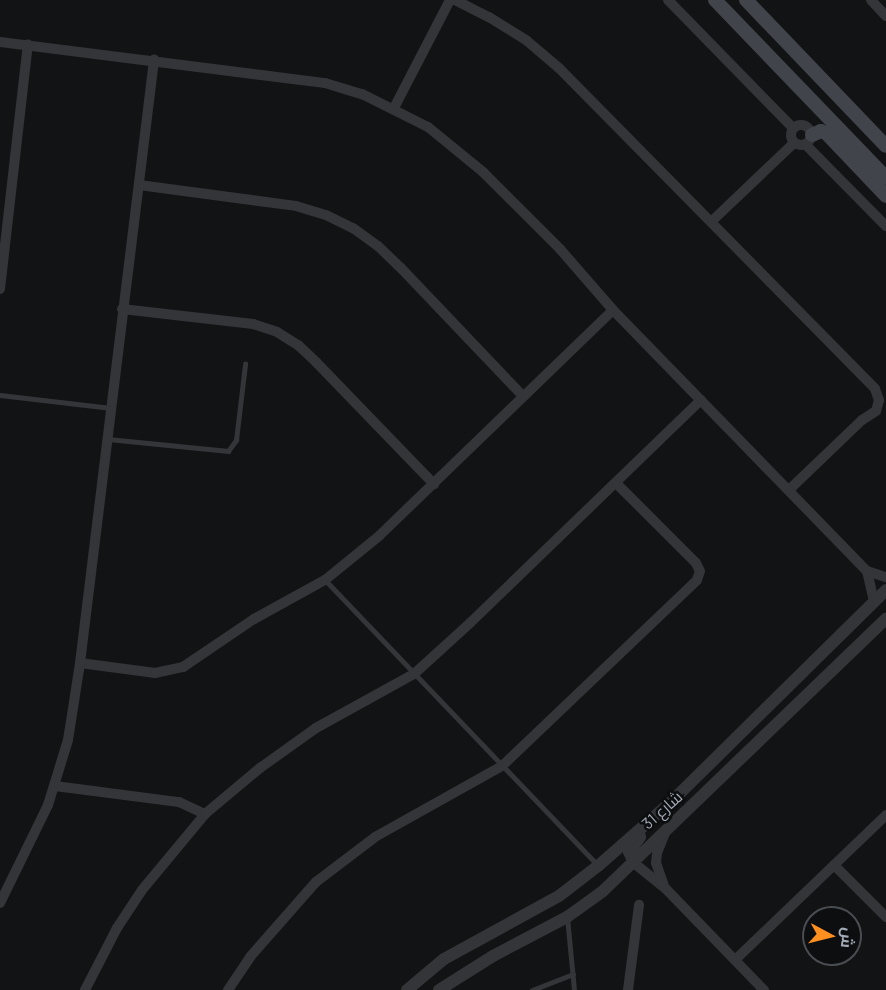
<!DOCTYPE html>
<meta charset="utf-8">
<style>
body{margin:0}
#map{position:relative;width:886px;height:990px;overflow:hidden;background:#121314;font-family:Barlow,Cairo,sans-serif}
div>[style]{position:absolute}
.service>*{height:5px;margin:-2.5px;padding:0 2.5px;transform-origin:2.5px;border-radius:2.5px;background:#333539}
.minor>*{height:10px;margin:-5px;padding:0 5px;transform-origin:5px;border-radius:5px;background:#333539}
.minor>.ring{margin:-5px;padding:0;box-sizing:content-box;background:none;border:10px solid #333539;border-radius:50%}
.tertiary>*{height:12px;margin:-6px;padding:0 6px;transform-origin:6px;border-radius:6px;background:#333539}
.secondary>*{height:14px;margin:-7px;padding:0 7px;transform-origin:7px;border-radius:7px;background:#41444a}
span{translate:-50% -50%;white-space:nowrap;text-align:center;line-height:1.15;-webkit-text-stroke:5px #0d0e0f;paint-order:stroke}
.street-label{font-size:16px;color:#a3abb6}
.north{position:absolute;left:802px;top:906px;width:60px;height:60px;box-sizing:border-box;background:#0d0e0f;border:2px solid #494d52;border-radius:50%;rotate:97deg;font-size:16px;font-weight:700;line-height:24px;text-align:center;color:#a3abb6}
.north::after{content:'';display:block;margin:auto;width:21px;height:27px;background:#ff901f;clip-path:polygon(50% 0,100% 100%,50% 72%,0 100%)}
</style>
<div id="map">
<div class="service">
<i style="left:0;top:395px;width:112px;rotate:6.7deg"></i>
<i style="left:108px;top:439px;width:121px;rotate:5.7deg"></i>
<i style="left:228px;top:451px;width:14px;rotate:-54deg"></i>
<i style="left:236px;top:440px;width:77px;rotate:-83.2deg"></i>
<i style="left:325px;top:580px;width:394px;rotate:46.3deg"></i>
<i style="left:567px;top:917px;width:73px;rotate:84.5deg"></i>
<i style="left:532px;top:990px;width:44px;rotate:-21.3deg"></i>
</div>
<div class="minor">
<i style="left:455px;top:0;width:38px;rotate:27deg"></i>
<i style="left:489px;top:17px;width:44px;rotate:31.9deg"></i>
<i style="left:526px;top:40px;width:43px;rotate:40.3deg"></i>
<i style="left:559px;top:68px;width:450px;rotate:45.4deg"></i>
<i style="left:875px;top:389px;width:12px;rotate:70deg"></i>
<i style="left:879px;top:400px;width:11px;rotate:105deg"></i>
<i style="left:876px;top:411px;width:17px;rotate:147deg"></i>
<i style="left:862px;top:420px;width:100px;rotate:136.2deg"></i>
<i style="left:668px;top:0;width:179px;rotate:45.7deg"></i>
<i style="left:871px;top:0;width:22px;rotate:47deg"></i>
<i style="left:0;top:42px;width:328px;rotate:7.2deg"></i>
<i style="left:325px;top:83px;width:39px;rotate:17deg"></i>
<i style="left:362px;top:94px;width:74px;rotate:26.6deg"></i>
<i style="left:428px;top:127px;width:71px;rotate:39.3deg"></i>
<i style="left:483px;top:172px;width:109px;rotate:45deg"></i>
<i style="left:560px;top:249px;width:81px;rotate:49deg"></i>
<i style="left:613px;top:310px;width:364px;rotate:45.8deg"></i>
<i style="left:867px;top:571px;width:20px;rotate:18deg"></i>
<i style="left:394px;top:108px;width:122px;rotate:-62.6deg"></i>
<i class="ring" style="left:791px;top:125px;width:10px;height:10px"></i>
<i style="left:806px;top:145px;width:114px;rotate:45.4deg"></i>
<i style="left:139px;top:185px;width:158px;rotate:7.6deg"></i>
<i style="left:296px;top:206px;width:31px;rotate:17deg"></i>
<i style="left:326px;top:215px;width:30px;rotate:26deg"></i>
<i style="left:353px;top:228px;width:31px;rotate:36deg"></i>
<i style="left:378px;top:246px;width:30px;rotate:44deg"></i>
<i style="left:400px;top:267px;width:178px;rotate:46.4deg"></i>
<i style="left:712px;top:221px;width:113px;rotate:-43.6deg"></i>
<i style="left:0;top:289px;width:246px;rotate:-83.5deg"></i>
<i style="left:122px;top:309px;width:132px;rotate:6.5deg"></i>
<i style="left:253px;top:324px;width:25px;rotate:18deg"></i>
<i style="left:277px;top:332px;width:25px;rotate:32deg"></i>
<i style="left:298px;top:345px;width:25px;rotate:43deg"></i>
<i style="left:316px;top:362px;width:170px;rotate:46deg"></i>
<i style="left:867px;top:571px;width:32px;rotate:77deg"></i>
<i style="left:80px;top:663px;width:76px;rotate:7.6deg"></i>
<i style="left:155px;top:673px;width:29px;rotate:-12deg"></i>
<i style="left:183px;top:667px;width:86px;rotate:-34.1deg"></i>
<i style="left:254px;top:619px;width:81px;rotate:-28.8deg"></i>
<i style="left:325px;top:580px;width:70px;rotate:-39.2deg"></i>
<i style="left:379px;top:536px;width:325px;rotate:-44deg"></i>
<i style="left:55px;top:786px;width:125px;rotate:7.4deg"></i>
<i style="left:179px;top:802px;width:29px;rotate:25deg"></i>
<i style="left:634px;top:863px;width:41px;rotate:39.1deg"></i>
<i style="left:666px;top:889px;width:141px;rotate:45.9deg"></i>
<i style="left:834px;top:865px;width:74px;rotate:45deg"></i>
<i style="left:664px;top:886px;width:24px;rotate:-109deg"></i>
<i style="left:656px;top:863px;width:10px;rotate:-84deg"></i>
<i style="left:657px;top:853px;width:22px;rotate:-68deg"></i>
<i style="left:0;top:903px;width:109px;rotate:-63.9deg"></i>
<i style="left:48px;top:805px;width:68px;rotate:-72.9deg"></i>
<i style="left:68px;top:740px;width:78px;rotate:-81.1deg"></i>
<i style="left:80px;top:663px;width:608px;rotate:-83deg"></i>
<i style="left:736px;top:959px;width:208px;rotate:-43.8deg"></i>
<i style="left:85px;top:990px;width:70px;rotate:-62.7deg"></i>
<i style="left:117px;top:928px;width:45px;rotate:-56.7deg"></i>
<i style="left:142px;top:890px;width:99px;rotate:-50.3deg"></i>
<i style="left:205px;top:814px;width:72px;rotate:-39.9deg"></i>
<i style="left:260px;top:768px;width:69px;rotate:-35.5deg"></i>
<i style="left:316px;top:728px;width:112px;rotate:-28.9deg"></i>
<i style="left:414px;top:674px;width:76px;rotate:-42.3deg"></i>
<i style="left:470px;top:623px;width:321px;rotate:-44deg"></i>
<i style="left:228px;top:990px;width:40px;rotate:-56deg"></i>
<i style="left:250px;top:957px;width:100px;rotate:-48.7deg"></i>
<i style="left:316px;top:882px;width:74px;rotate:-37.3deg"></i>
<i style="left:375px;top:837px;width:145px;rotate:-29.2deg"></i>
<i style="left:502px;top:766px;width:269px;rotate:-43.6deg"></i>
<i style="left:697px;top:580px;width:9px;rotate:-72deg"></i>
<i style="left:700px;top:571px;width:9px;rotate:-117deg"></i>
<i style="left:696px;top:563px;width:113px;rotate:-135deg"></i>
<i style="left:628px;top:990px;width:86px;rotate:-82.6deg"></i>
</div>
<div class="tertiary">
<i style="left:634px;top:863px;width:12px;rotate:-114deg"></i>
<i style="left:629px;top:852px;width:19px;rotate:-54deg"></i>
<i style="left:407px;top:990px;width:48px;rotate:-40deg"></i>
<i style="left:444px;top:959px;width:131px;rotate:-28.7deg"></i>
<i style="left:559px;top:896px;width:49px;rotate:-37.6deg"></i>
<i style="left:598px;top:866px;width:97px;rotate:-41.2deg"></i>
<i style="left:671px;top:802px;width:302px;rotate:-44.6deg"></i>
<i style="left:439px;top:990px;width:64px;rotate:-32.2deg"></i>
<i style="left:493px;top:956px;width:84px;rotate:-27.8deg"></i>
<i style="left:567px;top:917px;width:44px;rotate:-35.8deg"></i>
<i style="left:603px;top:891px;width:393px;rotate:-43.9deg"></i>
</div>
<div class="secondary">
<i style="left:715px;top:0;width:247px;rotate:46.1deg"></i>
<i style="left:746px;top:0;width:202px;rotate:46.2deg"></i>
<i style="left:812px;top:135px;width:10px;rotate:-24deg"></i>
<i style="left:821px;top:131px;width:5px;rotate:22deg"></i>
<i style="left:826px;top:133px;width:87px;rotate:46.4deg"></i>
</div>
<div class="street-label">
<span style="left:662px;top:810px;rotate:-42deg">شارع 31</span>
</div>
<div class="north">ش</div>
</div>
